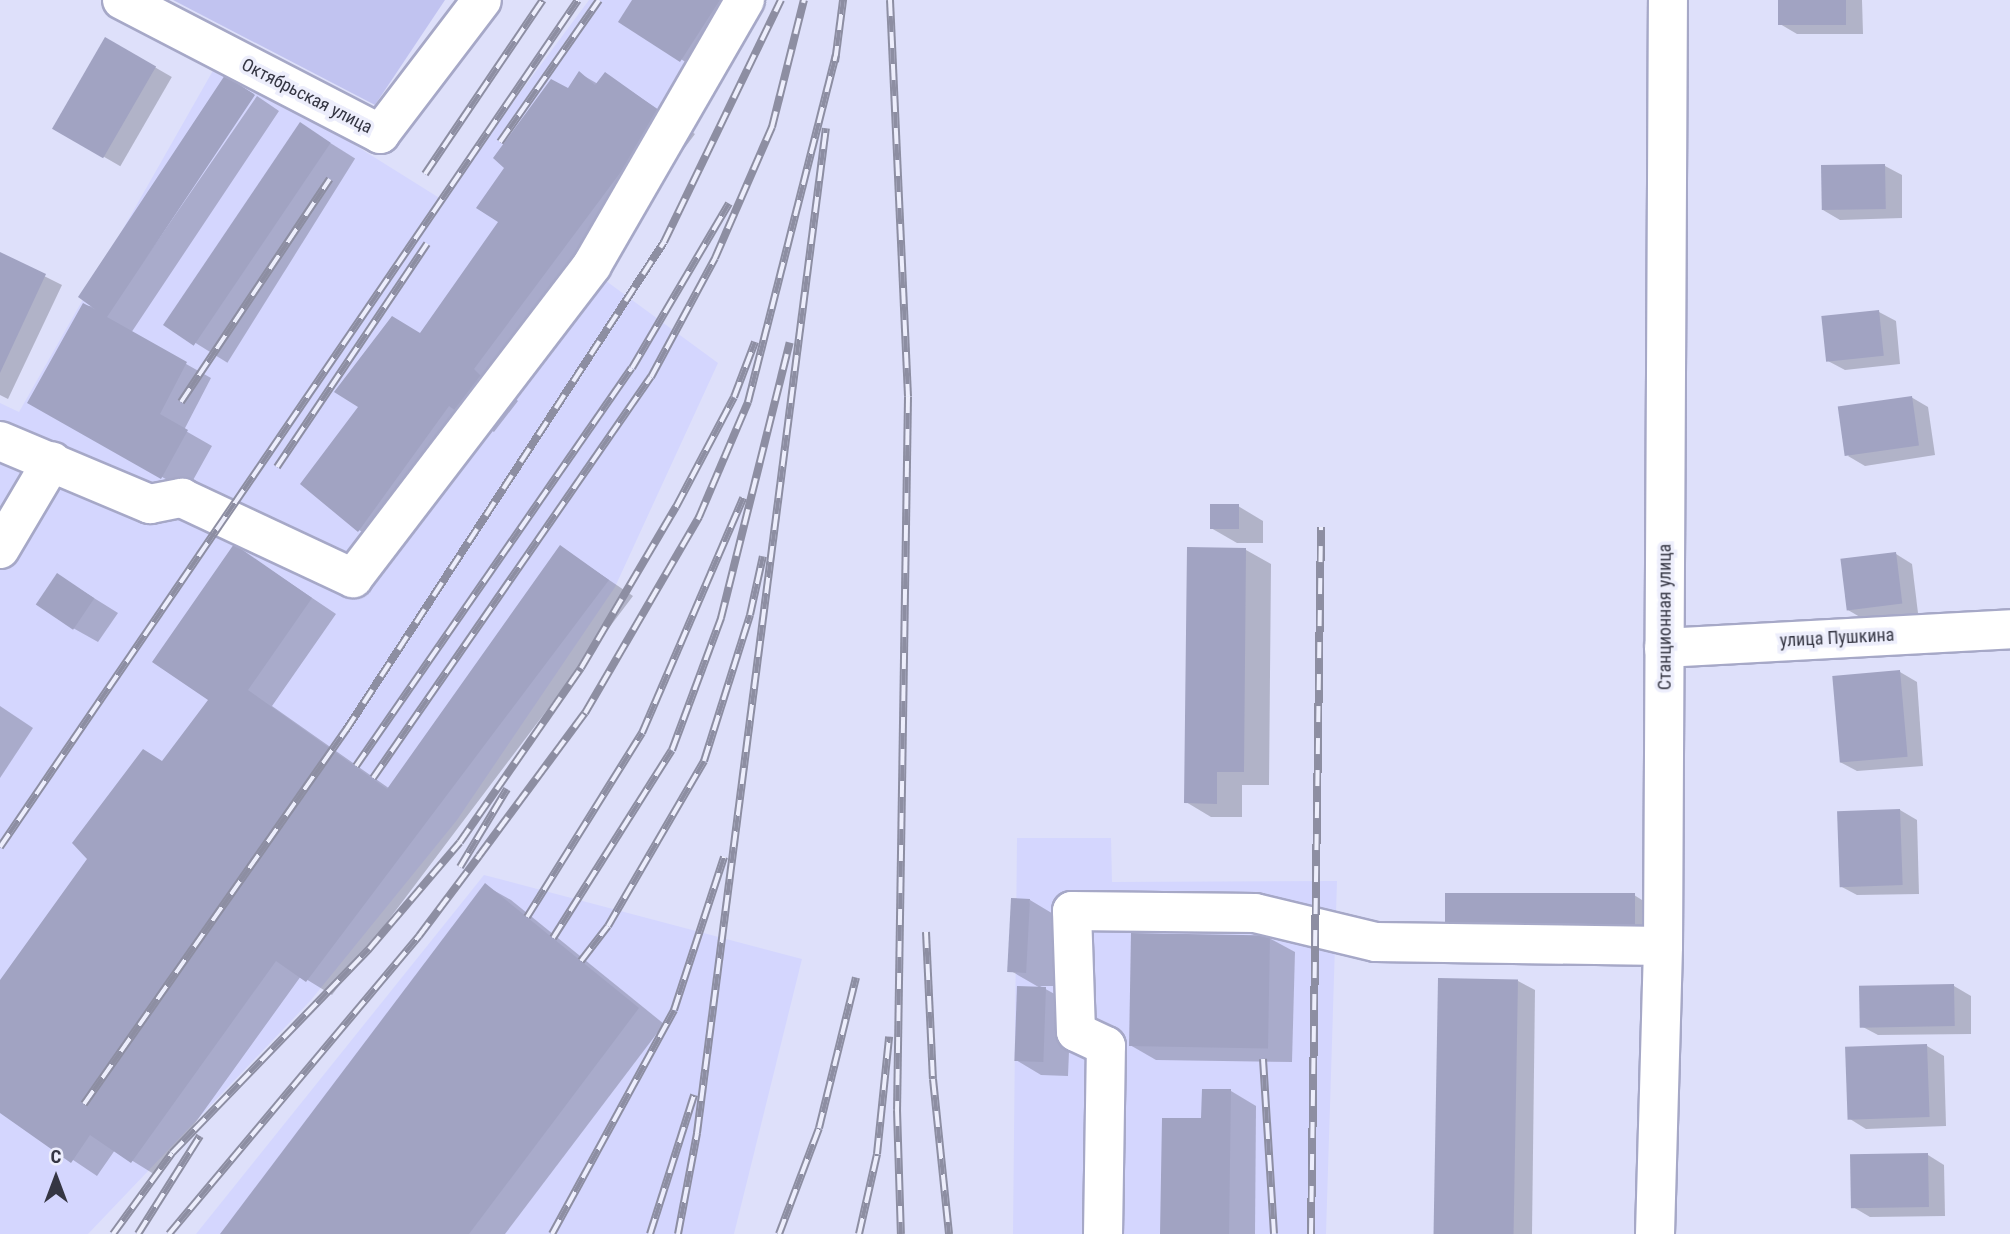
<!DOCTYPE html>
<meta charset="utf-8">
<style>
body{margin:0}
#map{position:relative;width:2010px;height:1234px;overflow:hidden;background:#dee0fa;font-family:"Roboto Condensed",sans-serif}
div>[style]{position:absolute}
.built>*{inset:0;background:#d4d6fe}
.green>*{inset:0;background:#c1c3f0}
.shadow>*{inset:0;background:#0003;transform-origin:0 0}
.building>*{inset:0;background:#a1a3c2;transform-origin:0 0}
.roads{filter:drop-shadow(2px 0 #a6a8c7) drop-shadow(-2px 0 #a6a8c7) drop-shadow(0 2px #a6a8c7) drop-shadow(0 -2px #a6a8c7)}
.minor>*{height:38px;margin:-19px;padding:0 19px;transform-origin:19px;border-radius:19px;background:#fff}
.rail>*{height:8px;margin-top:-4px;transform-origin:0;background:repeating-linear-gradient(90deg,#edeefc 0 16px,#8d8ea2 0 32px);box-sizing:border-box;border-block:2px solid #8d8ea2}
span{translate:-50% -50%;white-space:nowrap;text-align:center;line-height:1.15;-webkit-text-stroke:7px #edeefc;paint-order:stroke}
.street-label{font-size:18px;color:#353643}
.north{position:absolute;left:21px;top:1143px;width:70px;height:70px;-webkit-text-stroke:5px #edeefc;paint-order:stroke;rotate:0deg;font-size:19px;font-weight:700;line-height:28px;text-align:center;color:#353643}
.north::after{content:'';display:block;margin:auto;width:24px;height:32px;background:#353643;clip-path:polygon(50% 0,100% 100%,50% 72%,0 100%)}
</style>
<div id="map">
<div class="built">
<i style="clip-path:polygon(589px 0,764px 0,602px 278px,718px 363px,615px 587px,457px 820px,311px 1000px,88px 1234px,0 1234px,0 403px,19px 412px,219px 60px,441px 199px)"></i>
<i style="clip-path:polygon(1017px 838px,1111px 838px,1112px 882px,1337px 881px,1326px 1234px,1013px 1234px)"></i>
<i style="clip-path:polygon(484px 875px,802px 959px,734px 1234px,196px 1234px)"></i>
</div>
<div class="green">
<i style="clip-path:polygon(173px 0,445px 0,375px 105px)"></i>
</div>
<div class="shadow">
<i style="clip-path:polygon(635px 0,755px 0,706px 75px,621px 21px)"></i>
<i style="clip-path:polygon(1780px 0,1862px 0,1863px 34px,1797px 34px,1780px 24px)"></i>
<i style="left:106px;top:39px;width:76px;height:103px;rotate:30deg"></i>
<i style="clip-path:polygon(579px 73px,598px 84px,605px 74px,695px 134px,505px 389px,518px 401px,494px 432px,482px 425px,391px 549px,359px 530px,421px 335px,500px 221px)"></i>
<i style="clip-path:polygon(226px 78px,254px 94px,105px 317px,257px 96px,279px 111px,131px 333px,211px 378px,184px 430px,212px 446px,187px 491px,29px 402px,84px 305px,95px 307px)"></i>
<i style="left:300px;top:124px;width:65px;height:241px;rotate:32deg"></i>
<i style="clip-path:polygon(1885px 166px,1902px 175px,1902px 218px,1840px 220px,1823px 210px)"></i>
<i style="clip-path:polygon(0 254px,62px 285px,8px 399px,0 395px)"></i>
<i style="clip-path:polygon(1879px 312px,1896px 321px,1900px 364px,1845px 370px,1828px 361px)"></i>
<i style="clip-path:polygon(1911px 397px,1928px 407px,1935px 455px,1865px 466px,1848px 456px)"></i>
<i style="clip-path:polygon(1238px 506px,1263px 521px,1263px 543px,1237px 543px,1211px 528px)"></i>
<i style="clip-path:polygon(235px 546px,336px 614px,272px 706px,390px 789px,560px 547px,633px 596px,332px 995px,301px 976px,157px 1176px,115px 1150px,97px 1176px,0 1111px,0 983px,210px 699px)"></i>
<i style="clip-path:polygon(1189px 549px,1246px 550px,1271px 564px,1269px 785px,1242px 785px,1242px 817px,1211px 817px,1186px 802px)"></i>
<i style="clip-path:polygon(1896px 554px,1912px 564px,1918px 613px,1865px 620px,1848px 610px)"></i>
<i style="clip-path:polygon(57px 575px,118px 613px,98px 642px,73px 628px)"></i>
<i style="clip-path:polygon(1900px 672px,1917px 682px,1923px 766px,1857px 771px,1840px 762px)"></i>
<i style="clip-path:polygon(0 706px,33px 728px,0 778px)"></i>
<i style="clip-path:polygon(1900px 810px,1917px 820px,1919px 894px,1857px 895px,1840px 886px)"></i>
<i style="clip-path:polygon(486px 886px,511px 900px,664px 1024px,505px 1234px,222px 1234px)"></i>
<i style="clip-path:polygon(1634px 895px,1642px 900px,1642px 934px,1456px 935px)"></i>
<i style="clip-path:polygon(1030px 900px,1055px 915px,1054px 986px,1040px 986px,1071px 1003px,1068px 1076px,1041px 1075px,1016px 1060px,1042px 989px,1011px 971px)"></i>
<i style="clip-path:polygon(1269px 938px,1295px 952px,1292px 1062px,1156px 1060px,1130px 1045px)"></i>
<i style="clip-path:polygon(1518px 981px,1535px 990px,1532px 1234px,1437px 1234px)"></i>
<i style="clip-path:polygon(1954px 986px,1971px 996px,1971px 1034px,1878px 1035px,1861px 1026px)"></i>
<i style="clip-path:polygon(1927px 1046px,1944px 1056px,1946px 1126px,1866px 1129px,1850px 1119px)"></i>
<i style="clip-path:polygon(1231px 1091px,1256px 1106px,1255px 1234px,1162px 1234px,1203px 1120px)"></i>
<i style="clip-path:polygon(1928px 1155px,1944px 1165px,1945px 1216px,1870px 1217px,1853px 1207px)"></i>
</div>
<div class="building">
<i style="clip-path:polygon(632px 0,720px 0,680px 62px,618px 22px)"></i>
<i style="left:1778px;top:0;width:68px;height:25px"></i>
<i style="left:105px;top:37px;width:59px;height:106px;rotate:30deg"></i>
<i style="clip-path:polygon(579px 71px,595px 85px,605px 72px,664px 114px,474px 369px,486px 381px,460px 414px,449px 406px,358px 532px,300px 484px,358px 407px,334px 392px,392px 316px,420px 333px,498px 222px,476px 208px,504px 168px,493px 158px,551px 79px,568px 88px)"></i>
<i style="clip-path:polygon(225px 75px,255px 95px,107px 317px,187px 362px,160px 414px,188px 430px,161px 479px,27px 403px,83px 303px,96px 310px,78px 297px)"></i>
<i style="left:300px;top:122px;width:37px;height:245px;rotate:34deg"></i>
<i style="left:1885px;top:164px;width:45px;height:64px;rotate:89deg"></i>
<i style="clip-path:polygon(0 252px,46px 274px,0 373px)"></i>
<i style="left:1879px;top:310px;width:46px;height:58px;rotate:84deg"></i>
<i style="left:1912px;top:396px;width:50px;height:75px;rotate:82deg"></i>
<i style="left:1210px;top:504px;width:29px;height:25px"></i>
<i style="clip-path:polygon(234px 544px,312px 598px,248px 690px,387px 789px,560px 545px,609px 580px,306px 982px,276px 961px,131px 1163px,90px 1135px,71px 1163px,0 1113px,0 980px,87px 859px,72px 843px,143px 749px,162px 761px,208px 700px,152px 662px)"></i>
<i style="clip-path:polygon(1187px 547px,1246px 548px,1244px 772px,1217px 772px,1217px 804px,1184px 803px)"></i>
<i style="left:1896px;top:552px;width:52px;height:56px;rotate:83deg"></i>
<i style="left:57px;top:573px;width:45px;height:38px;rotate:34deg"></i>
<i style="left:1900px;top:670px;width:87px;height:68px;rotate:85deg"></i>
<i style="left:1900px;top:809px;width:76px;height:63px;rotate:88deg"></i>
<i style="clip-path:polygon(485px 883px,639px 1008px,469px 1234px,220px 1234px)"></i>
<i style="left:1635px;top:893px;width:37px;height:190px;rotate:90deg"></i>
<i style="left:1011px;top:898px;width:19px;height:74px;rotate:3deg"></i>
<i style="left:1131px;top:933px;width:139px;height:113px;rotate:1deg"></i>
<i style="left:1438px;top:978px;width:80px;height:256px;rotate:1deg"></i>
<i style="left:1954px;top:984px;width:42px;height:95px;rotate:89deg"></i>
<i style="left:1017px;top:986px;width:29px;height:75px;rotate:2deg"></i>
<i style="left:1927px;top:1044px;width:73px;height:82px;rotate:88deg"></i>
<i style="clip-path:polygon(1202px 1089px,1231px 1089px,1229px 1234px,1160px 1234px,1162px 1118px,1201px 1118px)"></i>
<i style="left:1928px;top:1153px;width:54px;height:78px;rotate:89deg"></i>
</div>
<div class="roads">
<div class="minor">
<i style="left:122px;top:0;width:291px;rotate:27.4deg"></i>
<i style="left:380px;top:134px;width:168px;rotate:-52.7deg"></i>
<i style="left:0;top:441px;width:163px;rotate:22.8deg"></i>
<i style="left:150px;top:504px;width:33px;rotate:-11deg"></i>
<i style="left:182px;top:498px;width:189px;rotate:25.1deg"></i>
<i style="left:353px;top:578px;width:394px;rotate:-52.6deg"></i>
<i style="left:592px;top:265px;width:306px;rotate:-60deg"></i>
<i style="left:0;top:549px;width:102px;rotate:-59.4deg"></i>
<i style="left:1664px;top:648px;width:347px;rotate:-3.1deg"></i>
<i style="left:1103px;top:1234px;width:188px;rotate:-89.1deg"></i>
<i style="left:1106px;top:1046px;width:33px;rotate:-155deg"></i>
<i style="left:1076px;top:1032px;width:121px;rotate:-91.9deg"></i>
<i style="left:1072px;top:911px;width:183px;rotate:0.6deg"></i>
<i style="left:1255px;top:913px;width:124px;rotate:13.5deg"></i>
<i style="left:1376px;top:942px;width:287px;rotate:0.8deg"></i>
<i style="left:1655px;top:1234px;width:288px;rotate:-88.4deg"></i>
<i style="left:1663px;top:946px;width:946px;rotate:-89.7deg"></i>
</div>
</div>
<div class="rail">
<i style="left:890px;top:0;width:397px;rotate:87.4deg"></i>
<i style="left:908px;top:397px;width:713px;rotate:90.88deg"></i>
<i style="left:897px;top:1110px;width:124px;rotate:88.2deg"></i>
<i style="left:835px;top:62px;width:63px;rotate:-82.6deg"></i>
<i style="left:500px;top:142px;width:173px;rotate:-55.1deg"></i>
<i style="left:425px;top:174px;width:210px;rotate:-55.9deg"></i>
<i style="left:181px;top:402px;width:268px;rotate:-56.3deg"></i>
<i style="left:277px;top:467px;width:269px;rotate:-56.1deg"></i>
<i style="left:356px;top:766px;width:484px;rotate:-55.3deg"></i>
<i style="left:632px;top:368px;width:191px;rotate:-59.5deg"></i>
<i style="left:373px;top:778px;width:488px;rotate:-55.3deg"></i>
<i style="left:651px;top:377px;width:135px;rotate:-61.7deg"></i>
<i style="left:715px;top:258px;width:143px;rotate:-66.5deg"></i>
<i style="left:772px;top:127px;width:131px;rotate:-75.9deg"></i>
<i style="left:0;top:847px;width:1025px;rotate:-55.69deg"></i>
<i style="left:460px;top:867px;width:91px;rotate:-58.9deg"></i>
<i style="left:527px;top:917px;width:217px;rotate:-58deg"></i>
<i style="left:642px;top:733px;width:256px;rotate:-66.7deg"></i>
<i style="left:926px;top:932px;width:147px;rotate:87.3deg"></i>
<i style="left:933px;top:1079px;width:156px;rotate:84.1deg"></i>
<i style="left:553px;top:938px;width:222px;rotate:-57.7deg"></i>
<i style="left:672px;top:750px;width:141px;rotate:-69.6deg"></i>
<i style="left:721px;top:618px;width:284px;rotate:-76deg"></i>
<i style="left:581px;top:961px;width:44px;rotate:-52.4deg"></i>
<i style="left:608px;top:926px;width:191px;rotate:-59.8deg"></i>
<i style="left:704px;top:761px;width:153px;rotate:-72.5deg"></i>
<i style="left:750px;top:615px;width:60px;rotate:-77.6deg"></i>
<i style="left:1263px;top:1059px;width:175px;rotate:86.4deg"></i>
<i style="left:84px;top:1104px;width:457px;rotate:-55deg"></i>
<i style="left:346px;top:730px;width:582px;rotate:-56.91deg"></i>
<i style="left:664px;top:242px;width:269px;rotate:-64.2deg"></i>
<i style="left:113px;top:1234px;width:100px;rotate:-53.9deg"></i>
<i style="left:172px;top:1153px;width:284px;rotate:-46deg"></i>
<i style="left:369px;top:949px;width:140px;rotate:-49.6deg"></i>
<i style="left:460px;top:842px;width:212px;rotate:-55.2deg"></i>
<i style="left:581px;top:668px;width:187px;rotate:-59.5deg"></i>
<i style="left:676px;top:507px;width:124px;rotate:-62.2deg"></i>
<i style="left:734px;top:397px;width:59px;rotate:-69.1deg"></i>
<i style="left:138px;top:1234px;width:116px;rotate:-57.7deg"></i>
<i style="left:169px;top:1234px;width:389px;rotate:-50deg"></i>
<i style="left:419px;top:936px;width:100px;rotate:-53.1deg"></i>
<i style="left:479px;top:856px;width:178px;rotate:-53.5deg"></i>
<i style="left:585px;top:713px;width:227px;rotate:-59.8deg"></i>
<i style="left:699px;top:517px;width:125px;rotate:-66.9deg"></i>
<i style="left:748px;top:402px;width:358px;rotate:-75.8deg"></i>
<i style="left:552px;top:1234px;width:255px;rotate:-61.4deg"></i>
<i style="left:674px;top:1010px;width:161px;rotate:-71.9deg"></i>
<i style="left:650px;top:1234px;width:146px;rotate:-72.4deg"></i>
<i style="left:678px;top:1234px;width:103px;rotate:-79.3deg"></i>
<i style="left:697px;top:1133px;width:1013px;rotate:-82.69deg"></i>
<i style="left:779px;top:1234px;width:113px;rotate:-69.3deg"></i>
<i style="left:819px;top:1128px;width:155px;rotate:-76.2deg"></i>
<i style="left:859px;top:1234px;width:82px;rotate:-77.3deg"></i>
<i style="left:877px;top:1154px;width:118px;rotate:-84.1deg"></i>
<i style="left:1311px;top:1234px;width:707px;rotate:-89.19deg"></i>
</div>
<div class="street-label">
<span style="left:307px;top:96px;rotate:27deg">Октябрьская улица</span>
<span style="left:1665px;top:617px;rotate:-90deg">Станционная улица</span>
<span style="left:1837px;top:638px;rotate:-3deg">улица Пушкина</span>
</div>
<div class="north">С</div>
</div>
